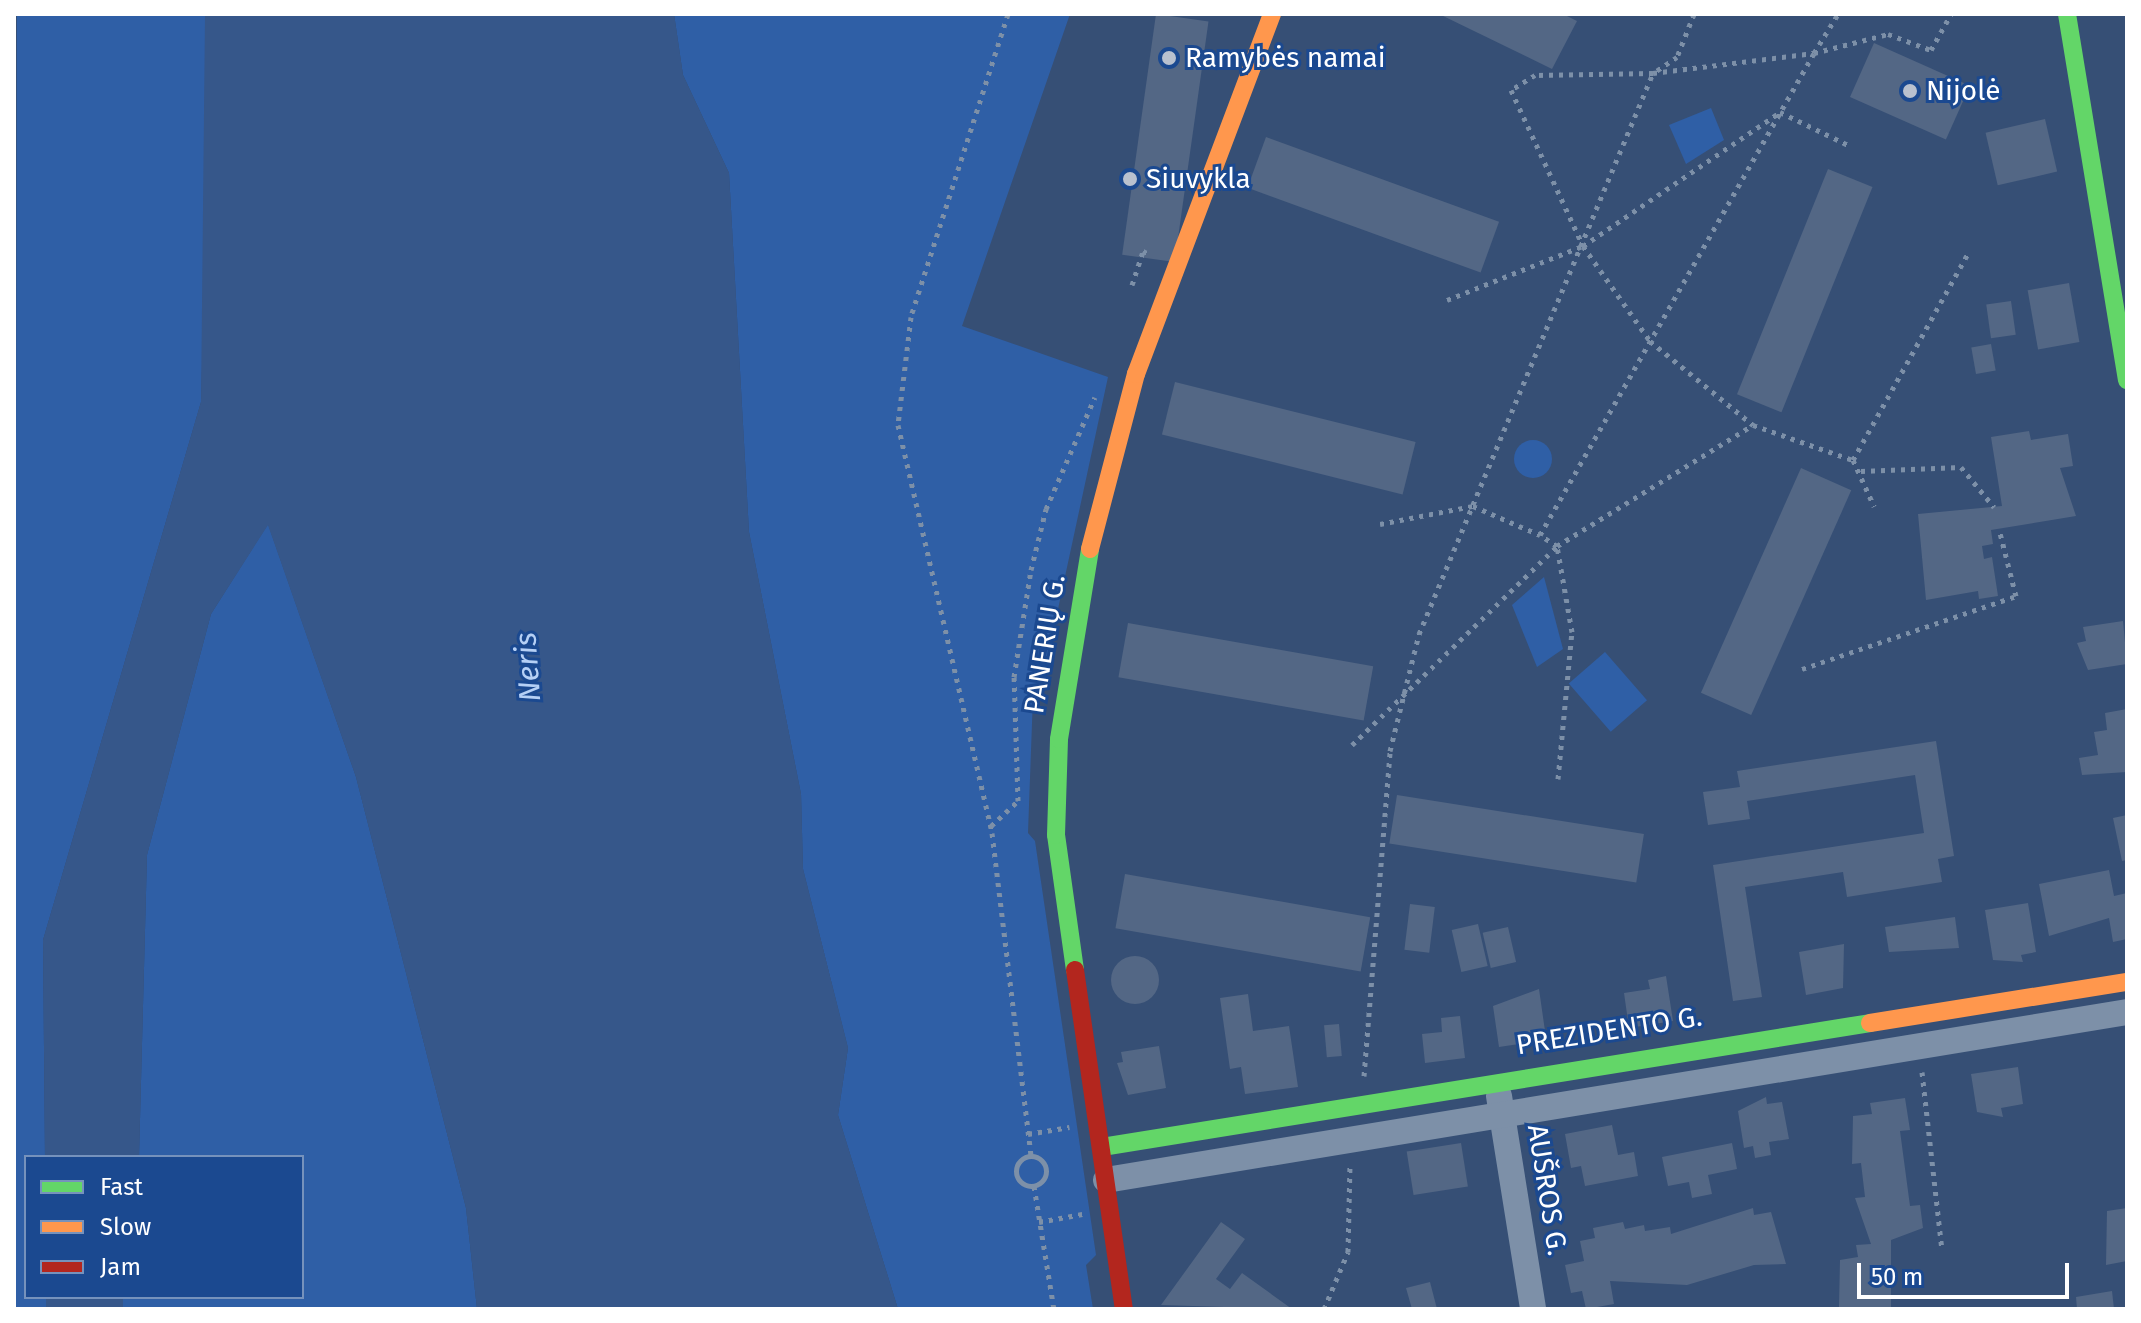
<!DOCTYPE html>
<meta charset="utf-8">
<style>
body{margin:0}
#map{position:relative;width:2141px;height:1323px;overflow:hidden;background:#364f75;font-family:"Fira Sans",sans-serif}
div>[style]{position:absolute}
.green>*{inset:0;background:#2f5fa6;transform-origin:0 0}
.round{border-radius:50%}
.water>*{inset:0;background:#36578a;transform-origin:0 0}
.building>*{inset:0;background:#536785;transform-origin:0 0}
.path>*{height:5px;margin-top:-2.5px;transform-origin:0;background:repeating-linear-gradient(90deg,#7d90a8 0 4px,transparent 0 10px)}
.path>.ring{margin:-2.5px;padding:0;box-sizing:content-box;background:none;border:5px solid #7d90a8;border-radius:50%}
.street>*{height:26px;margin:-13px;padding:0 13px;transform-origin:13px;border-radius:13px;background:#7d90a8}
.fast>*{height:18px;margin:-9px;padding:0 9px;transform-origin:9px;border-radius:9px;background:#63d668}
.slow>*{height:18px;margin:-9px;padding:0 9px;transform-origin:9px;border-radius:9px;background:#ff974d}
.jam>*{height:18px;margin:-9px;padding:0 9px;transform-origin:9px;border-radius:9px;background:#b3261e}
.dots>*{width:22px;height:22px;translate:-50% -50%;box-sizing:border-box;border:4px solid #1b4990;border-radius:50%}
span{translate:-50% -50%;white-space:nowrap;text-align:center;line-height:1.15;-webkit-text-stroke:6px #1b4990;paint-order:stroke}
.poi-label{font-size:28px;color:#fff}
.left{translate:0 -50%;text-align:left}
.street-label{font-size:28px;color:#fff}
.water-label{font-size:30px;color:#b6d0f5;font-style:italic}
.frame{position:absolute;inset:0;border:16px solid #fff;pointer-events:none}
.legend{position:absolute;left:24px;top:1155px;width:280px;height:144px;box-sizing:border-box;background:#1b4990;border:2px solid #7692bc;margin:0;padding:10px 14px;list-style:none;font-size:24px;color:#fff}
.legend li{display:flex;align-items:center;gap:16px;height:40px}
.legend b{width:40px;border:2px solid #7692bc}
.scale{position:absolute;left:1857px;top:1263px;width:212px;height:36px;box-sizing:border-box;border:4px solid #fff;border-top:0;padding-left:10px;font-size:24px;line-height:28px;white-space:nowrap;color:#fff;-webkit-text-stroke:6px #1b4990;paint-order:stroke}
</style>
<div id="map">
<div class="green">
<i style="clip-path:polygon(17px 14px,205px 14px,209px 120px,201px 402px,43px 940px,45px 1157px,26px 1157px,26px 1297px,46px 1297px,47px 1309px,14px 1309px)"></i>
<i style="clip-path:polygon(674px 14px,1070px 14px,962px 326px,1108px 377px,1041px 688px,1033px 696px,1028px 833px,1035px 841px,1096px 1255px,1086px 1265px,1093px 1309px,898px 1309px,838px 1115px,848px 1048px,803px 869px,801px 794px,749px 532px,729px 173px,683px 75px)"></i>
<i style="clip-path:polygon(1711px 108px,1724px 140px,1686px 164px,1669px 125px)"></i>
<i class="round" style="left:1514px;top:440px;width:38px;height:38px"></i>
<i style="clip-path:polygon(268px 524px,356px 777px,466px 1208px,477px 1309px,122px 1309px,123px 1297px,302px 1297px,302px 1157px,139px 1157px,147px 855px,211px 614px)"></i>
<i style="clip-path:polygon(1544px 577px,1563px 649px,1537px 667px,1512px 605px)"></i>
<i style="left:1605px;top:652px;width:64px;height:48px;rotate:49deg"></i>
</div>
<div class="water">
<i style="clip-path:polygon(205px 14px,674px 14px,683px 75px,729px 173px,749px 532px,801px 794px,803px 869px,848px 1048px,838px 1115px,898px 1309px,477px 1309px,466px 1208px,356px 777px,268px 525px,211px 614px,147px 855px,139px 1157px,45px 1157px,43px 940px,201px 402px)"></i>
<i style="left:46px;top:1297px;width:77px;height:12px"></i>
</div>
<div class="building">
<i style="left:1156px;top:14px;width:53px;height:243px;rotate:8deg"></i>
<i style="clip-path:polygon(1439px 14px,1563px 14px,1577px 21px,1552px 69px)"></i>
<i style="left:1874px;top:43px;width:105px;height:59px;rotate:24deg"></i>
<i style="left:2045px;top:119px;width:54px;height:61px;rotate:77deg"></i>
<i style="left:1266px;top:137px;width:248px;height:54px;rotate:20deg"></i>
<i style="left:1828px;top:169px;width:48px;height:243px;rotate:22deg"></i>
<i style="left:2069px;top:283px;width:60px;height:42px;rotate:80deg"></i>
<i style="left:2011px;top:301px;width:34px;height:25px;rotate:82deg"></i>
<i style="left:1991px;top:344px;width:27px;height:20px;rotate:80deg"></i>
<i style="left:1175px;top:382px;width:248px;height:54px;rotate:14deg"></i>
<i style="clip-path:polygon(2029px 431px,2031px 440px,2068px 434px,2073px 466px,2060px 468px,2076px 516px,1991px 530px,1993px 544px,1982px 546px,1984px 559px,1992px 557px,1998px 596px,1979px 599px,1978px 591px,1926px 600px,1918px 514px,2002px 506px,1991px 437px)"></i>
<i style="left:1801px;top:468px;width:55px;height:246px;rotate:24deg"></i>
<i style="clip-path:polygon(2123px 621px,2127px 664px,2088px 670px,2077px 643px,2086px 641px,2083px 627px)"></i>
<i style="left:1128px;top:623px;width:249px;height:55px;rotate:10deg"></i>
<i style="clip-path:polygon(2127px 709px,2127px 772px,2082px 775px,2079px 758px,2098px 755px,2094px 732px,2107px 730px,2105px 713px)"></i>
<i style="clip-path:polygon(1936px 741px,1954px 856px,1938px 859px,1942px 882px,1847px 897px,1843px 872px,1745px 887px,1762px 997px,1733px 1001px,1713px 865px,1924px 833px,1915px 775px,1747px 801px,1750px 819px,1708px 825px,1703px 792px,1740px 787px,1737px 771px)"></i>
<i style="left:1397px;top:795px;width:250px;height:49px;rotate:9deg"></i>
<i style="clip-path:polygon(2127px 815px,2127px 860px,2122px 861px,2113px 818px)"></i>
<i style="clip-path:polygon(2109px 870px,2114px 896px,2127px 893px,2127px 939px,2113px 942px,2109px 918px,2049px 936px,2039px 884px)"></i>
<i style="left:1125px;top:874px;width:249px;height:55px;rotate:10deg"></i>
<i style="clip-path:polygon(2028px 903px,2036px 952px,2021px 955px,2023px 962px,1993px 960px,1985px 910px)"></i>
<i style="left:1410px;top:904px;width:25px;height:46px;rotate:7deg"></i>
<i style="clip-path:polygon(1955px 917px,1959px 948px,1889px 952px,1885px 927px)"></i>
<i style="left:1478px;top:924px;width:43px;height:27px;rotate:77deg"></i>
<i style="left:1508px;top:927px;width:36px;height:26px;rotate:77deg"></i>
<i style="clip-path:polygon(1844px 944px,1843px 988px,1806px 995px,1799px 952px)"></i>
<i class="round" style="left:1111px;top:956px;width:48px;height:48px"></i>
<i style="clip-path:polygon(1666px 976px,1673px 1021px,1629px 1028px,1624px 993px,1650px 989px,1648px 980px)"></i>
<i style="clip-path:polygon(1539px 989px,1546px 1038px,1521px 1050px,1519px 1044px,1499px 1047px,1493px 1006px)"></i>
<i style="clip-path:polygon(1248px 994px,1253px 1031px,1289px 1026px,1298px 1087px,1245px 1094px,1241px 1067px,1230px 1069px,1220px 998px)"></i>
<i style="clip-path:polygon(1460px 1016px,1465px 1058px,1425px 1063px,1422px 1034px,1442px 1032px,1441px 1018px)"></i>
<i style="left:1339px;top:1024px;width:32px;height:15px;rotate:85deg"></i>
<i style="clip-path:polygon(1159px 1046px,1166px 1088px,1128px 1095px,1117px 1063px,1123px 1062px,1121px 1052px)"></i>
<i style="clip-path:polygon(2018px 1067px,2023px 1104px,2001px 1108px,2003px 1117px,1977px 1112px,1971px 1074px)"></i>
<i style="clip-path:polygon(1766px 1097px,1767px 1104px,1782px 1102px,1789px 1139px,1769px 1142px,1771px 1155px,1755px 1158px,1753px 1146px,1744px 1148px,1738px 1111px)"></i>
<i style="clip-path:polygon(1905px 1098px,1910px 1130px,1900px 1131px,1910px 1206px,1920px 1205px,1923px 1228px,1891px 1240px,1891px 1309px,1839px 1307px,1840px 1260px,1858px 1257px,1856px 1245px,1871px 1244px,1855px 1198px,1865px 1197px,1861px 1163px,1852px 1164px,1853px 1116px,1872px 1114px,1870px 1103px)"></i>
<i style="clip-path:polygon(1612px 1125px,1618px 1155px,1634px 1152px,1638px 1176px,1585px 1186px,1581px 1166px,1571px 1168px,1565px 1134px)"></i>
<i style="left:1461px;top:1143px;width:44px;height:55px;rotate:81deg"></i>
<i style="clip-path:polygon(1732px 1143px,1737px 1169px,1708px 1175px,1712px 1194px,1692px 1198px,1689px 1182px,1668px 1186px,1662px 1157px)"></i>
<i style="clip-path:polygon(1753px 1208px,1754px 1215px,1771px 1212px,1786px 1264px,1754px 1265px,1687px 1285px,1610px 1281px,1614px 1304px,1586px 1309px,1582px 1291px,1571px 1293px,1565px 1265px,1584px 1261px,1580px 1241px,1595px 1238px,1593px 1228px,1623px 1222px,1625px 1229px,1644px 1225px,1645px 1231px,1670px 1227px,1671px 1234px)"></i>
<i style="clip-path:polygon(2127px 1208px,2127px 1261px,2106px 1265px,2107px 1211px)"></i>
<i style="clip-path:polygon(1221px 1222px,1245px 1239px,1216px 1279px,1230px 1289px,1242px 1273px,1292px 1309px,1161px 1305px)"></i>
<i style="clip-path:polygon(1430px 1282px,1437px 1309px,1412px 1309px,1406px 1288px)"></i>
<i style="clip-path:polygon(2112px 1291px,2114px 1309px,2077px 1309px,2076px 1297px)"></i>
</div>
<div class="path">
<i style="left:1008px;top:14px;width:318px;rotate:107.8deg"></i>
<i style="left:911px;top:317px;width:109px;rotate:96.9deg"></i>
<i style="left:898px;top:425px;width:419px;rotate:77deg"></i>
<i style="left:992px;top:833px;width:325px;rotate:83.1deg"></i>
<i style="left:1694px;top:14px;width:46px;rotate:111.6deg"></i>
<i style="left:1677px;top:57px;width:29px;rotate:146deg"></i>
<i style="left:1653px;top:73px;width:118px;rotate:179deg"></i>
<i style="left:1535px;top:75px;width:28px;rotate:148deg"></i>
<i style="left:1511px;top:90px;width:172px;rotate:65.2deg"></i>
<i style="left:1583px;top:246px;width:116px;rotate:54.8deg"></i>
<i style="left:1650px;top:341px;width:133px;rotate:39.2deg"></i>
<i style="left:1132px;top:285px;width:36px;rotate:-72deg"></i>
<i style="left:1143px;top:251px;width:7px;rotate:27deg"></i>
<i style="left:1447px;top:300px;width:146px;rotate:-21.7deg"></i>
<i style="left:1583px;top:246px;width:238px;rotate:-34.2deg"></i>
<i style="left:1780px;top:112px;width:78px;rotate:25.9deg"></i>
<i style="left:1853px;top:460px;width:51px;rotate:65.5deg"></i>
<i style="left:1861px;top:471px;width:100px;rotate:-2.3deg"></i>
<i style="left:1961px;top:467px;width:52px;rotate:50.5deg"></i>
<i style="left:1380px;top:524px;width:95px;rotate:-11deg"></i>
<i style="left:1473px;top:506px;width:73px;rotate:23.4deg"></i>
<i style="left:1802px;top:669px;width:226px;rotate:-18.8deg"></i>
<i style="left:2016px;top:596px;width:69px;rotate:-104.2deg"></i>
<i style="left:1352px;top:745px;width:286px;rotate:-44.1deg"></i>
<i style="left:1557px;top:546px;width:230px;rotate:-31.7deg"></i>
<i style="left:1753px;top:425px;width:106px;rotate:19.3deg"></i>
<i style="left:1853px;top:460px;width:235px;rotate:-60.9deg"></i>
<i style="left:1558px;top:779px;width:148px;rotate:-84.6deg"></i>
<i style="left:1572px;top:632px;width:87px;rotate:-99.9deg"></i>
<i style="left:1557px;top:546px;width:20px;rotate:-147deg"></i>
<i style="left:1540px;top:535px;width:554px;rotate:-60.38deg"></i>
<i style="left:1814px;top:53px;width:76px;rotate:-14.4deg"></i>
<i style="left:1888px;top:34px;width:46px;rotate:20.4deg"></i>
<i style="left:1931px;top:50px;width:41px;rotate:-60.9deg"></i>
<i style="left:991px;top:826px;width:37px;rotate:-43deg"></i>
<i style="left:1018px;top:801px;width:124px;rotate:-91.8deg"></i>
<i style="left:1014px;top:677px;width:108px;rotate:-81deg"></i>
<i style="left:1031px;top:570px;width:63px;rotate:-76.2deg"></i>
<i style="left:1046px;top:509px;width:122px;rotate:-66.4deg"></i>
<i style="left:1922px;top:1072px;width:179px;rotate:83.6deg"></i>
<i style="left:1364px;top:1076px;width:326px;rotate:-85.4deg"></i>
<i style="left:1390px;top:751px;width:121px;rotate:-76.1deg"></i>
<i style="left:1419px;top:634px;width:608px;rotate:-67.36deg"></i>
<i style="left:1653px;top:73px;width:162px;rotate:-7.1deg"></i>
<i style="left:1814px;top:53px;width:46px;rotate:-58.4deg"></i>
<i style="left:1028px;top:1134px;width:42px;rotate:-9.7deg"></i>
<i class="ring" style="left:1016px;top:1156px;width:25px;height:25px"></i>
<i style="left:1034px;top:1186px;width:125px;rotate:80.8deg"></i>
<i style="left:1039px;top:1222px;width:44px;rotate:-10.5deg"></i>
<i style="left:1324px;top:1309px;width:62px;rotate:-67.2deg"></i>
<i style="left:1348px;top:1252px;width:87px;rotate:-88.7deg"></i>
</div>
<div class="street">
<i style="left:1499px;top:1096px;width:216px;rotate:80.9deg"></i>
<i style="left:1106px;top:1180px;width:1035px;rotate:-9.34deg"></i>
</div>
<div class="fast">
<i style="left:2067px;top:14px;width:371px;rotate:80.7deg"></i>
<i style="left:1075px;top:970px;width:136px;rotate:-98deg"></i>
<i style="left:1056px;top:835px;width:96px;rotate:-88.2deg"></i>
<i style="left:1059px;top:739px;width:193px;rotate:-80.7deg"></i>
<i style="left:1102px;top:1147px;width:778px;rotate:-9.17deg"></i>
</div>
<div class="slow">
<i style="left:1090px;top:549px;width:181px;rotate:-75.3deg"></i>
<i style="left:1136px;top:374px;width:385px;rotate:-69.3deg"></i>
<i style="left:1870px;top:1023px;width:260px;rotate:-9.1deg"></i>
</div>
<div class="jam">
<i style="left:1075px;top:970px;width:343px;rotate:81.8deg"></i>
</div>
<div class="dots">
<i style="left:1169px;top:58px;background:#b9c1cf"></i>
<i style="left:1910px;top:91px;background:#b9c1cf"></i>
<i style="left:1130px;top:179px;background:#b9c1cf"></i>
</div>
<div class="poi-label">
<span class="left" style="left:1185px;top:58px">Ramybės namai</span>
<span class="left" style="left:1926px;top:91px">Nijolė</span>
<span class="left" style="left:1146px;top:179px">Siuvykla</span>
</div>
<div class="street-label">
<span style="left:1045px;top:644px;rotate:-81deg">PANERIŲ G.</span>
<span style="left:1609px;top:1031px;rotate:-9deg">PREZIDENTO G.</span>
<span style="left:1547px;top:1190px;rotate:81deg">AUŠROS G.</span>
</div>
<div class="water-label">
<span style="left:528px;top:667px;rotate:-94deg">Neris</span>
</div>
<div class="frame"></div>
<ul class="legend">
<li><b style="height:10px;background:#63d668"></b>Fast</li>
<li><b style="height:10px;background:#ff974d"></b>Slow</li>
<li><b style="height:10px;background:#b3261e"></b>Jam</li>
</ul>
<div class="scale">50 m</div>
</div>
